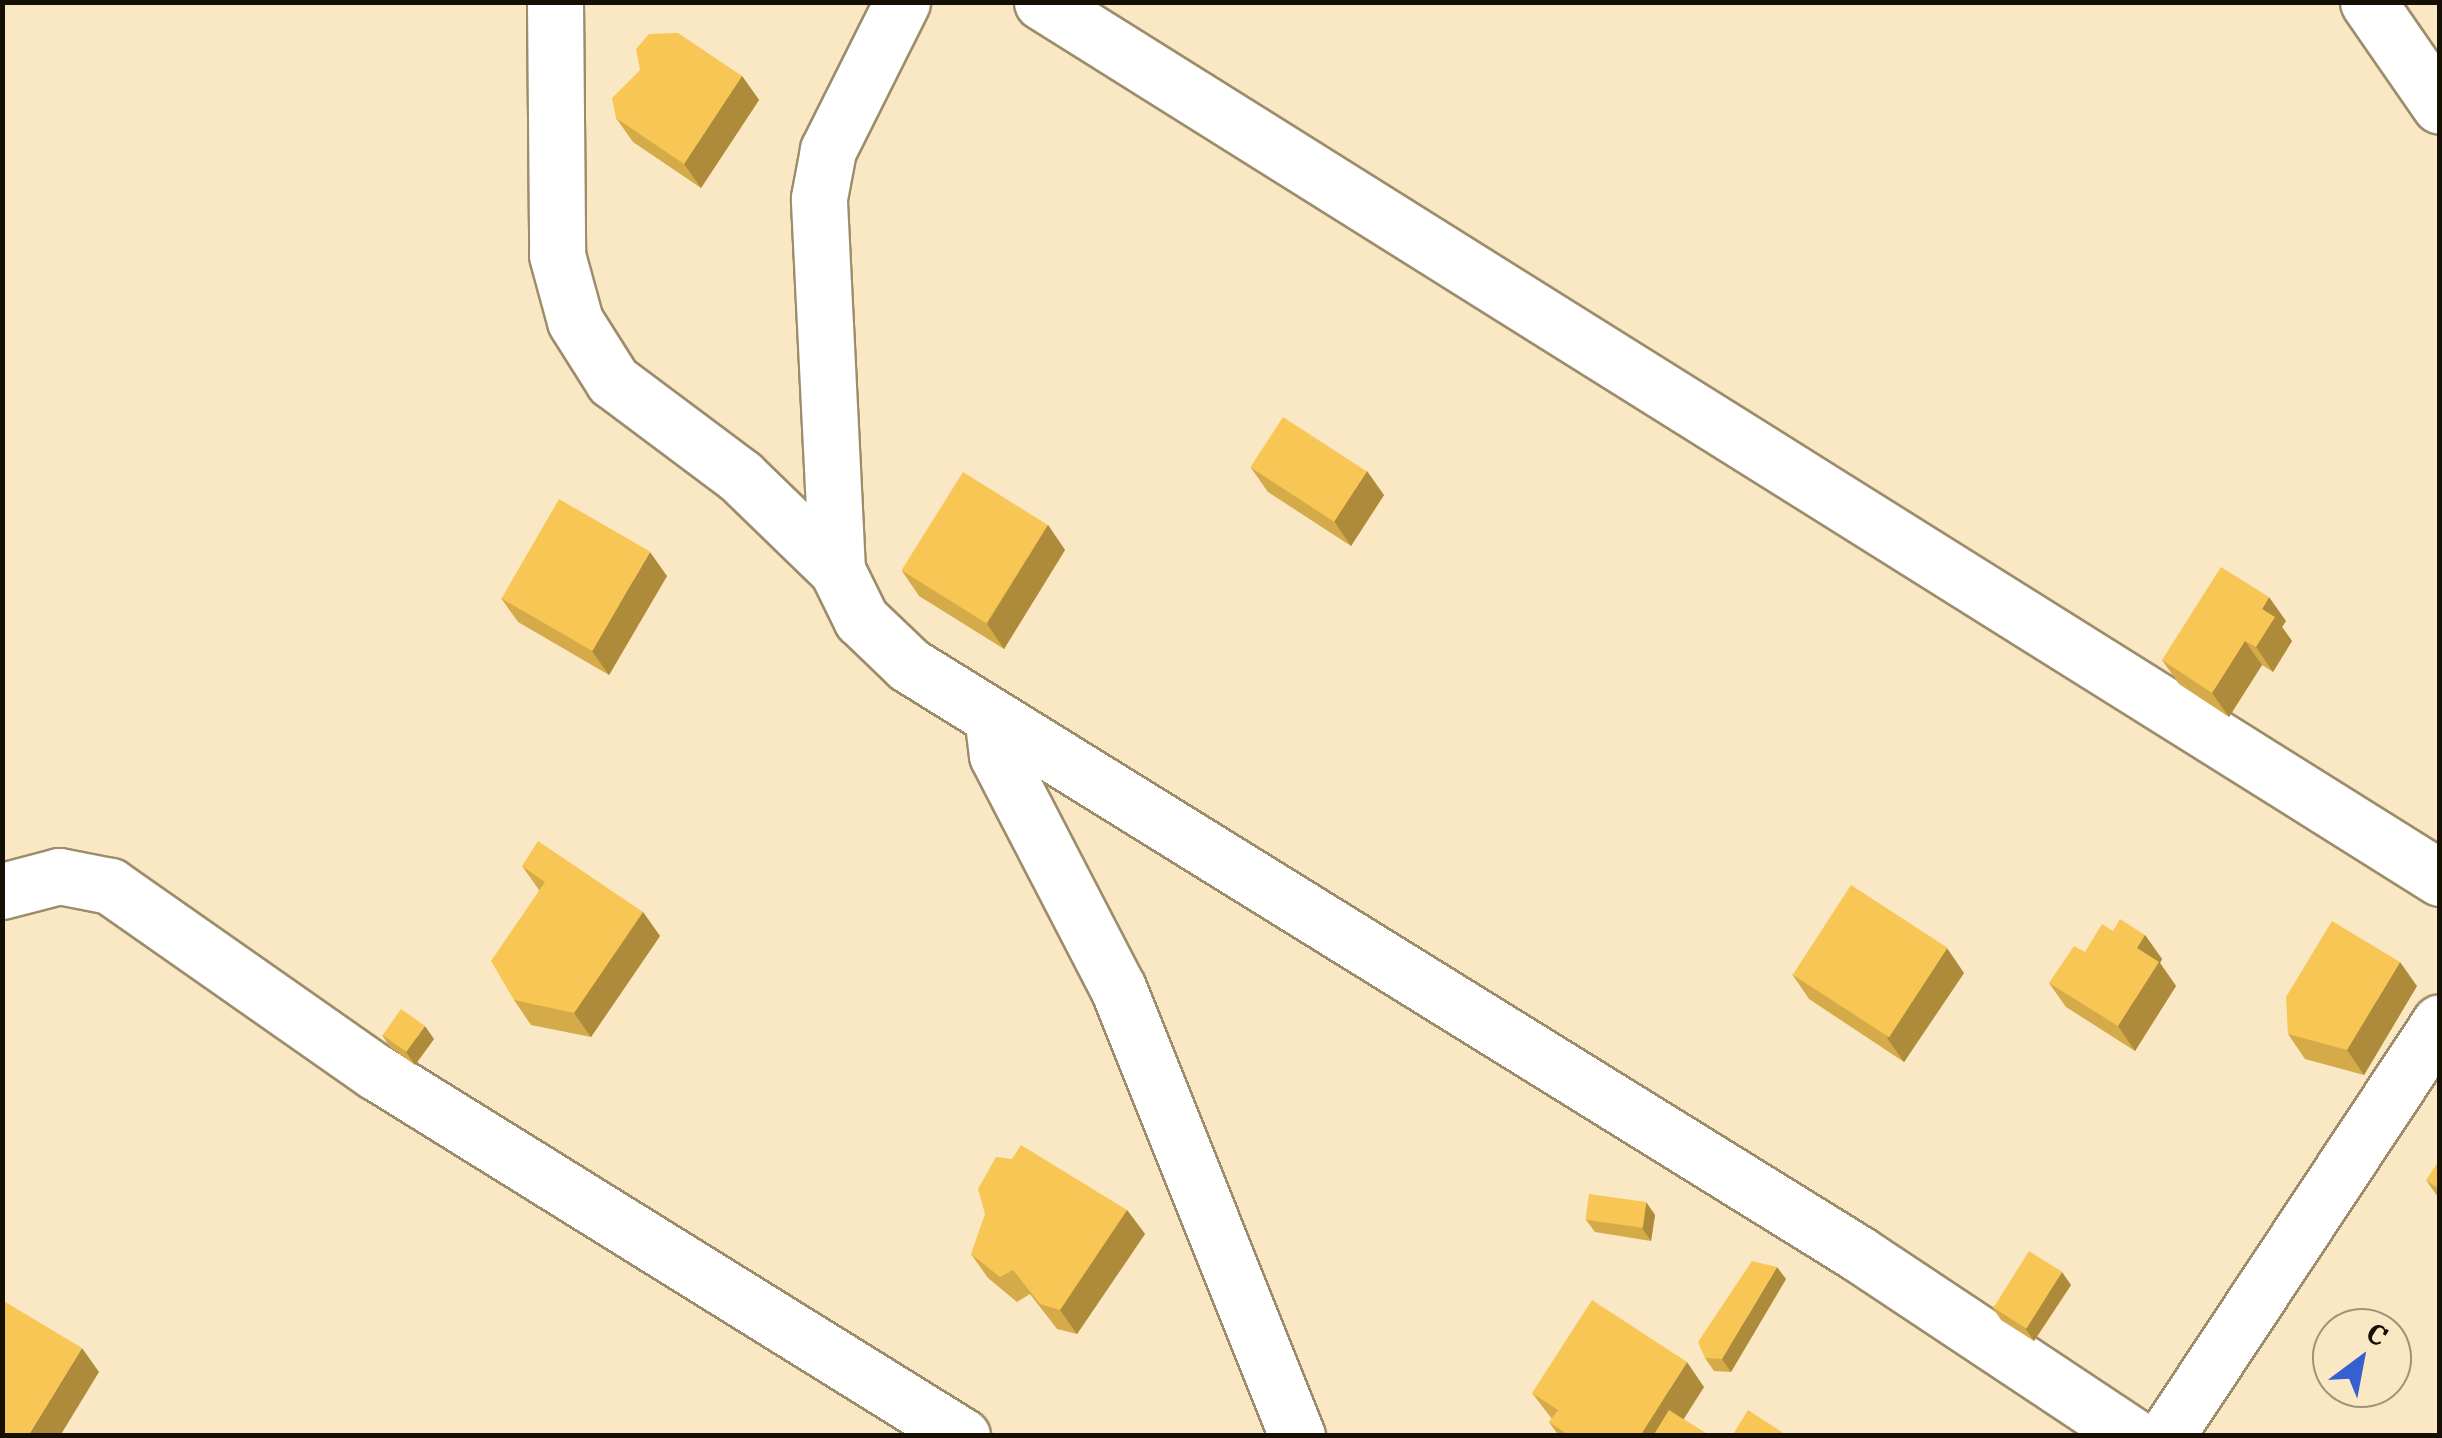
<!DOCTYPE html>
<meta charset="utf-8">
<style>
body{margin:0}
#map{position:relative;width:2442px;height:1438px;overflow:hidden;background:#fae8c4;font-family:"IBM Plex Serif",serif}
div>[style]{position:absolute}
.roads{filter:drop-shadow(2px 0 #9d8d6b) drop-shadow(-2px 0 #9d8d6b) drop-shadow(0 2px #9d8d6b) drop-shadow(0 -2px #9d8d6b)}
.street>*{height:55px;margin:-27.5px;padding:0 27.5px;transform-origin:27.5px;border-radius:27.5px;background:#fff}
.wall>*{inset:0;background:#d5aa48}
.shaded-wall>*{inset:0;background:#ae8b3b}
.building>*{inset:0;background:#f8c654;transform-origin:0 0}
span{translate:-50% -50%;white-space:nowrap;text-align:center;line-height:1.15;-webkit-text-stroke:8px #fae8c4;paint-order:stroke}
.frame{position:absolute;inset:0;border:5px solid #161004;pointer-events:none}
.north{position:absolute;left:2312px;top:1308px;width:100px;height:100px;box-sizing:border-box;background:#fae8c4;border:2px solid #9f9277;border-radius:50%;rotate:32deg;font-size:28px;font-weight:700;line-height:40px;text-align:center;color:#161004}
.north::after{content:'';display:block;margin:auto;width:35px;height:45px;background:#3660d0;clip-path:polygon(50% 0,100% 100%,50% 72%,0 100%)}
</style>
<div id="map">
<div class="roads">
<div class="street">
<i style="left:555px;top:2px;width:253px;rotate:89.5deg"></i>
<i style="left:557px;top:255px;width:68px;rotate:74.7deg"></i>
<i style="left:575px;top:321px;width:71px;rotate:57.7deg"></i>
<i style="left:613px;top:381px;width:159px;rotate:36.8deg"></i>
<i style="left:740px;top:476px;width:135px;rotate:44.1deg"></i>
<i style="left:837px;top:570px;width:55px;rotate:63.9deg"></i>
<i style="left:861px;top:619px;width:66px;rotate:43.8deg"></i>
<i style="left:909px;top:665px;width:1118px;rotate:31.8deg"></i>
<i style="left:1859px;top:1254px;width:329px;rotate:33.6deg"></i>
<i style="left:1042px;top:2px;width:1650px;rotate:32.07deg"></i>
<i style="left:2368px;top:2px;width:126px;rotate:55.3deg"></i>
<i style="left:837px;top:570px;width:372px;rotate:-92.8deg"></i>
<i style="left:819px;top:198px;width:49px;rotate:-79.4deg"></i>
<i style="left:828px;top:150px;width:165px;rotate:-63.4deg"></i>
<i style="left:993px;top:723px;width:32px;rotate:83deg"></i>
<i style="left:997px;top:755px;width:263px;rotate:62.6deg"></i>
<i style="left:1118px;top:988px;width:482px;rotate:68.2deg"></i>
<i style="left:2px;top:891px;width:59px;rotate:-14.7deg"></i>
<i style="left:59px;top:876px;width:52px;rotate:11.1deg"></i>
<i style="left:110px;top:886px;width:325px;rotate:35deg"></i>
<i style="left:376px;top:1072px;width:690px;rotate:31.85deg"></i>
<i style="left:2166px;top:1436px;width:496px;rotate:-56.5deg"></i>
</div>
</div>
<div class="wall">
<i style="clip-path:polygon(742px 76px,759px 100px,701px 188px,633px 142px,616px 118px)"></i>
<i style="clip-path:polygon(1251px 468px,1384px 495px,1351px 546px,1268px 492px)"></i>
<i style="clip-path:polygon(1048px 525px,1065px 550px,1004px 649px,919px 596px,902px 571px)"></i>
<i style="clip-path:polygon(667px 576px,609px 675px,518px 622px,501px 598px)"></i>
<i style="clip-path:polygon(2286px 621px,2282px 627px,2292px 641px,2273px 672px,2262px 665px,2229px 717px,2179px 684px,2162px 660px)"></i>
<i style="clip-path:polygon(522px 866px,643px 912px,660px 936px,591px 1037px,531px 1025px,514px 1000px,539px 890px)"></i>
<i style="clip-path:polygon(2113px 931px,2145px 935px,2162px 959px,2160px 963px,2176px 986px,2135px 1051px,2066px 1007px,2049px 983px)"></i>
<i style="clip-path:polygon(1964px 973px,1904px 1062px,1809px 999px,1792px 974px)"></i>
<i style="clip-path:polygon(2417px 986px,2364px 1075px,2305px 1059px,2288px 1034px)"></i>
<i style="clip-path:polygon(382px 1035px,434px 1039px,415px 1065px,390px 1047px)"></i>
<i style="clip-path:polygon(2426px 1180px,2440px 1189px,2440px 1200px)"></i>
<i style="clip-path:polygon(1646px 1202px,1655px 1215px,1651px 1241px,1595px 1232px,1586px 1220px)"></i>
<i style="clip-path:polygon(1127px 1210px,1145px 1234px,1077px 1334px,1057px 1329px,1030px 1294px,1017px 1302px,988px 1278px,971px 1254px)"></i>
<i style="clip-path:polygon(1786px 1279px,1731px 1372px,1714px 1371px,1705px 1358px)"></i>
<i style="clip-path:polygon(2071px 1285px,2034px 1341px,2001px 1320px,1992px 1307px)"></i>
<i style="clip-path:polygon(1704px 1387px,1683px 1419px,1710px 1436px,1559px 1436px,1549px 1422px,1552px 1419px,1532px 1393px)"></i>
</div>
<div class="shaded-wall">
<i style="clip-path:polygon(742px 76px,759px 100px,701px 188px,684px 164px)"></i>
<i style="clip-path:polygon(1367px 471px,1384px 495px,1351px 546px,1334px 521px)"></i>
<i style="clip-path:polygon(1048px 525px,1065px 550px,1004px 649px,987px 624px)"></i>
<i style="clip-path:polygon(650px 552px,667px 576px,609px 675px,592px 651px)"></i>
<i style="clip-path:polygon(2269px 597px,2286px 621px,2282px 627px,2292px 641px,2273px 672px,2256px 647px,2262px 609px)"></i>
<i style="clip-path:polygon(2245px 641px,2262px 665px,2229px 717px,2212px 693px)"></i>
<i style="clip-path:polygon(643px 912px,660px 936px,591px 1037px,574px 1013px)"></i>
<i style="clip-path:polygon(2145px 935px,2162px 959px,2160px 963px,2176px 986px,2135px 1051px,2118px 1026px,2137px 948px)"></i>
<i style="clip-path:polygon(1947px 948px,1964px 973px,1904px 1062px,1887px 1038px)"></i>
<i style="clip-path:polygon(2400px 962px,2417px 986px,2364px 1075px,2347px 1050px)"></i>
<i style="clip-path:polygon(425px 1026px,434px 1039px,415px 1065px,406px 1052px)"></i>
<i style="clip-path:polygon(1646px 1202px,1655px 1215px,1651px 1241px,1642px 1228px)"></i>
<i style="clip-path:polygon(1127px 1210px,1145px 1234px,1077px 1334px,1060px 1310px)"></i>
<i style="clip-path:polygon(1777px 1267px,1786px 1279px,1731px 1372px,1722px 1359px)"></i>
<i style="clip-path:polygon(2062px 1272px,2071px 1285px,2034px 1341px,2025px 1328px)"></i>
<i style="clip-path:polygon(82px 1348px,99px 1372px,60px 1436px,28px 1436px)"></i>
<i style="clip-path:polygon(1687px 1362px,1704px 1387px,1673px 1436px,1640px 1436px)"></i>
</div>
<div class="building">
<i style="clip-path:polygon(678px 33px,742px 76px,684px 164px,616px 118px,612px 98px,640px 70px,636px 49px,649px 34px)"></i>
<i style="left:1283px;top:417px;width:100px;height:60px;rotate:33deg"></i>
<i style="left:963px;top:472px;width:100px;height:116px;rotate:32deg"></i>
<i style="left:559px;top:499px;width:105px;height:115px;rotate:30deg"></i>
<i style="clip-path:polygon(2221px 567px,2269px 597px,2262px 609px,2275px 617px,2256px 647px,2245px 641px,2212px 693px,2162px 660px)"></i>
<i style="clip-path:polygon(538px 841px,643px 912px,574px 1013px,514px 1000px,491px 961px,545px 882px,522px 866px)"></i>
<i style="left:1851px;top:885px;width:115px;height:107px;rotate:33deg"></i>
<i style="clip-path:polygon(2120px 919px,2145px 935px,2137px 948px,2159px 962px,2118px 1026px,2049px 983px,2074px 946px,2085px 952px,2102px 924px,2113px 931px)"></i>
<i style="clip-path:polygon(2332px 921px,2400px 962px,2347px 1050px,2288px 1034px,2286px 997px)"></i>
<i style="left:401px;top:1009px;width:29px;height:32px;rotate:35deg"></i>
<i style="clip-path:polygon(1021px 1145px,1127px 1210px,1060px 1310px,1040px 1304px,1013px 1270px,1000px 1277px,971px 1254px,985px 1214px,978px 1189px,996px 1157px,1012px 1159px)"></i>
<i style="clip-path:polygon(2440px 1159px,2440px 1189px,2426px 1180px)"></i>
<i style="left:1589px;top:1194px;width:58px;height:26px;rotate:8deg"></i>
<i style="left:2029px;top:1251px;width:39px;height:67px;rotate:32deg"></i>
<i style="clip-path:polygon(1752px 1261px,1777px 1267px,1722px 1359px,1705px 1358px,1698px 1342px)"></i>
<i style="clip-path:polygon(2px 1300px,82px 1348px,28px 1436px,2px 1436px)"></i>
<i style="clip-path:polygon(1592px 1300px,1687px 1362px,1640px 1436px,1570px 1436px,1549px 1422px,1558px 1410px,1532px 1393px)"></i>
<i style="clip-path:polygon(1669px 1410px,1710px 1436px,1653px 1436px)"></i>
<i style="clip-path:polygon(1748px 1410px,1788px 1436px,1732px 1436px)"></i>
</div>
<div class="frame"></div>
<div class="north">С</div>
</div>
